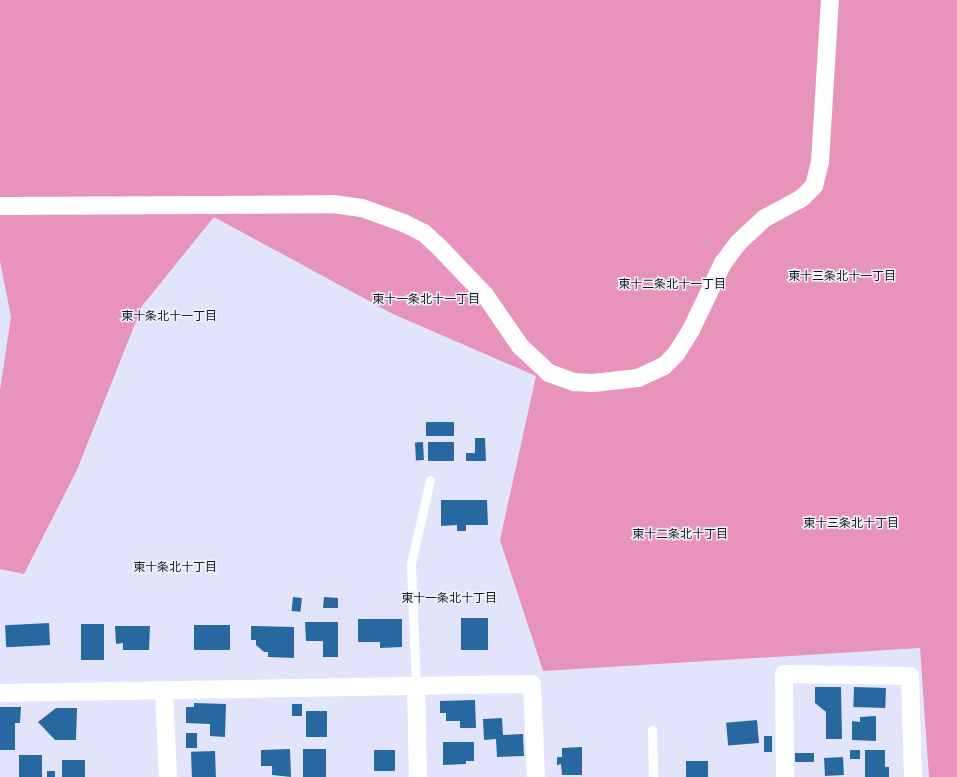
<!DOCTYPE html>
<meta charset="utf-8">
<style>
body{margin:0}
#map{position:relative;width:957px;height:777px;overflow:hidden;background:#e2e4fb;font-family:"Noto Sans","Noto Sans JP",sans-serif}
div>[style]{position:absolute}
.forest>*{inset:0;background:#e793bb}
.building>*{inset:0;background:#2768a1;transform-origin:0 0}
.service>*{height:9px;margin:-4.5px;padding:0 4.5px;transform-origin:4.5px;border-radius:4.5px;background:#fff}
.minor>*{height:18px;margin:-9px;padding:0 9px;transform-origin:9px;border-radius:9px;background:#fff}
span{translate:-50% -50%;white-space:nowrap;text-align:center;line-height:1.15;-webkit-text-stroke:3px #f1f2fe;paint-order:stroke}
.neighbourhood-label{font-size:12px;color:#151620}
</style>
<div id="map">
<div class="forest">
<i style="clip-path:polygon(0 0,957px 0,957px 777px,929px 777px,920px 648px,543px 671px,500px 540px,536px 376px,393px 314px,214px 217px,142px 306px,77px 470px,24px 574px,0 569px,0 390px,11px 317px,0 261px)"></i>
</div>
<div class="building">
<i style="left:454px;top:422px;width:14px;height:28px;rotate:90deg"></i>
<i style="clip-path:polygon(475px 438px,485px 438px,486px 461px,466px 461px,466px 453px,475px 453px)"></i>
<i style="left:423px;top:442px;width:18px;height:8px;rotate:87deg"></i>
<i style="left:428px;top:442px;width:26px;height:19px"></i>
<i style="clip-path:polygon(441px 500px,487px 500px,488px 525px,466px 525px,466px 531px,457px 531px,457px 525px,441px 526px)"></i>
<i style="left:293px;top:597px;width:9px;height:14px;rotate:6deg"></i>
<i style="clip-path:polygon(324px 597px,338px 598px,338px 608px,323px 608px)"></i>
<i style="left:461px;top:618px;width:27px;height:32px"></i>
<i style="clip-path:polygon(358px 619px,402px 619px,402px 647px,380px 648px,380px 642px,358px 642px)"></i>
<i style="clip-path:polygon(305px 622px,338px 622px,338px 657px,323px 657px,323px 641px,306px 641px)"></i>
<i style="left:49px;top:623px;width:22px;height:44px;rotate:87deg"></i>
<i style="left:81px;top:624px;width:23px;height:36px"></i>
<i style="left:194px;top:625px;width:36px;height:25px"></i>
<i style="clip-path:polygon(115px 626px,150px 626px,149px 650px,123px 650px,123px 643px,116px 644px)"></i>
<i style="clip-path:polygon(251px 626px,294px 627px,294px 658px,268px 657px,268px 652px,264px 652px,256px 645px,256px 640px,251px 640px)"></i>
<i style="clip-path:polygon(815px 687px,841px 687px,842px 739px,826px 739px,826px 712px,815px 703px)"></i>
<i style="left:854px;top:687px;width:32px;height:20px;rotate:2deg"></i>
<i style="clip-path:polygon(475px 700px,476px 728px,460px 728px,460px 721px,446px 721px,446px 713px,440px 713px,440px 701px)"></i>
<i style="clip-path:polygon(194px 703px,226px 704px,225px 737px,210px 736px,210px 724px,186px 723px,186px 707px,194px 707px)"></i>
<i style="left:292px;top:704px;width:10px;height:12px"></i>
<i style="clip-path:polygon(0 707px,21px 707px,20px 723px,15px 723px,15px 750px,0 750px)"></i>
<i style="clip-path:polygon(56px 708px,77px 708px,76px 740px,55px 740px,38px 722px)"></i>
<i style="left:306px;top:711px;width:21px;height:26px"></i>
<i style="clip-path:polygon(876px 716px,876px 741px,852px 740px,852px 721px,860px 722px,860px 717px)"></i>
<i style="clip-path:polygon(502px 718px,503px 735px,523px 734px,524px 756px,497px 757px,496px 739px,484px 740px,483px 719px)"></i>
<i style="left:757px;top:720px;width:23px;height:31px;rotate:85deg"></i>
<i style="left:186px;top:733px;width:11px;height:15px"></i>
<i style="left:764px;top:736px;width:8px;height:16px"></i>
<i style="clip-path:polygon(443px 742px,474px 742px,474px 761px,466px 761px,466px 764px,443px 765px)"></i>
<i style="clip-path:polygon(582px 747px,582px 775px,562px 775px,561px 764px,557px 765px,557px 757px,562px 757px,562px 748px)"></i>
<i style="clip-path:polygon(290px 749px,291px 777px,272px 775px,272px 766px,261px 766px,261px 750px)"></i>
<i style="left:303px;top:749px;width:23px;height:28px"></i>
<i style="left:374px;top:750px;width:21px;height:21px"></i>
<i style="left:860px;top:750px;width:9px;height:10px;rotate:90deg"></i>
<i style="clip-path:polygon(865px 750px,885px 750px,885px 767px,889px 767px,889px 777px,865px 777px)"></i>
<i style="left:215px;top:751px;width:26px;height:24px;rotate:88deg"></i>
<i style="left:795px;top:753px;width:19px;height:9px"></i>
<i style="left:19px;top:755px;width:23px;height:22px"></i>
<i style="left:843px;top:757px;width:18px;height:19px;rotate:87deg"></i>
<i style="left:62px;top:760px;width:23px;height:17px"></i>
<i style="left:686px;top:761px;width:22px;height:16px"></i>
<i style="left:47px;top:771px;width:8px;height:6px"></i>
</div>
<div class="service">
<i style="left:416px;top:685px;width:121px;rotate:-92.4deg"></i>
<i style="left:411px;top:564px;width:86px;rotate:-77.3deg"></i>
<i style="left:652px;top:730px;width:47px;rotate:88.8deg"></i>
</div>
<div class="minor">
<i style="left:0;top:206px;width:333px;rotate:-0.3deg"></i>
<i style="left:333px;top:204px;width:29px;rotate:8deg"></i>
<i style="left:362px;top:208px;width:45px;rotate:19.7deg"></i>
<i style="left:404px;top:223px;width:22px;rotate:27deg"></i>
<i style="left:424px;top:233px;width:23px;rotate:43deg"></i>
<i style="left:441px;top:249px;width:64px;rotate:46.3deg"></i>
<i style="left:485px;top:295px;width:62px;rotate:55.5deg"></i>
<i style="left:520px;top:346px;width:40px;rotate:43deg"></i>
<i style="left:549px;top:373px;width:27px;rotate:20deg"></i>
<i style="left:574px;top:382px;width:19px;rotate:3deg"></i>
<i style="left:593px;top:383px;width:45px;rotate:-6.3deg"></i>
<i style="left:638px;top:378px;width:29px;rotate:-25deg"></i>
<i style="left:664px;top:366px;width:17px;rotate:-45deg"></i>
<i style="left:676px;top:354px;width:28px;rotate:-58deg"></i>
<i style="left:691px;top:330px;width:74px;rotate:-64.5deg"></i>
<i style="left:723px;top:263px;width:26px;rotate:-53deg"></i>
<i style="left:739px;top:242px;width:35px;rotate:-43deg"></i>
<i style="left:765px;top:218px;width:42px;rotate:-28.4deg"></i>
<i style="left:802px;top:198px;width:17px;rotate:-45deg"></i>
<i style="left:814px;top:186px;width:25px;rotate:-76deg"></i>
<i style="left:820px;top:162px;width:162px;rotate:-86.5deg"></i>
<i style="left:416px;top:685px;width:92px;rotate:88.8deg"></i>
<i style="left:164px;top:691px;width:86px;rotate:87.3deg"></i>
<i style="left:0;top:693px;width:532px;rotate:-0.97deg"></i>
<i style="left:532px;top:684px;width:93px;rotate:87.5deg"></i>
<i style="left:785px;top:777px;width:103px;rotate:-90.6deg"></i>
<i style="left:784px;top:674px;width:126px;rotate:0.9deg"></i>
<i style="left:910px;top:676px;width:101px;rotate:88.3deg"></i>
</div>
<div class="neighbourhood-label">
<span style="left:842px;top:276px">東十三条北十一丁目</span>
<span style="left:672px;top:284px">東十二条北十一丁目</span>
<span style="left:426px;top:299px">東十一条北十一丁目</span>
<span style="left:169px;top:316px">東十条北十一丁目</span>
<span style="left:851px;top:523px">東十三条北十丁目</span>
<span style="left:680px;top:534px">東十二条北十丁目</span>
<span style="left:175px;top:567px">東十条北十丁目</span>
<span style="left:449px;top:598px">東十一条北十丁目</span>
</div>
</div>
